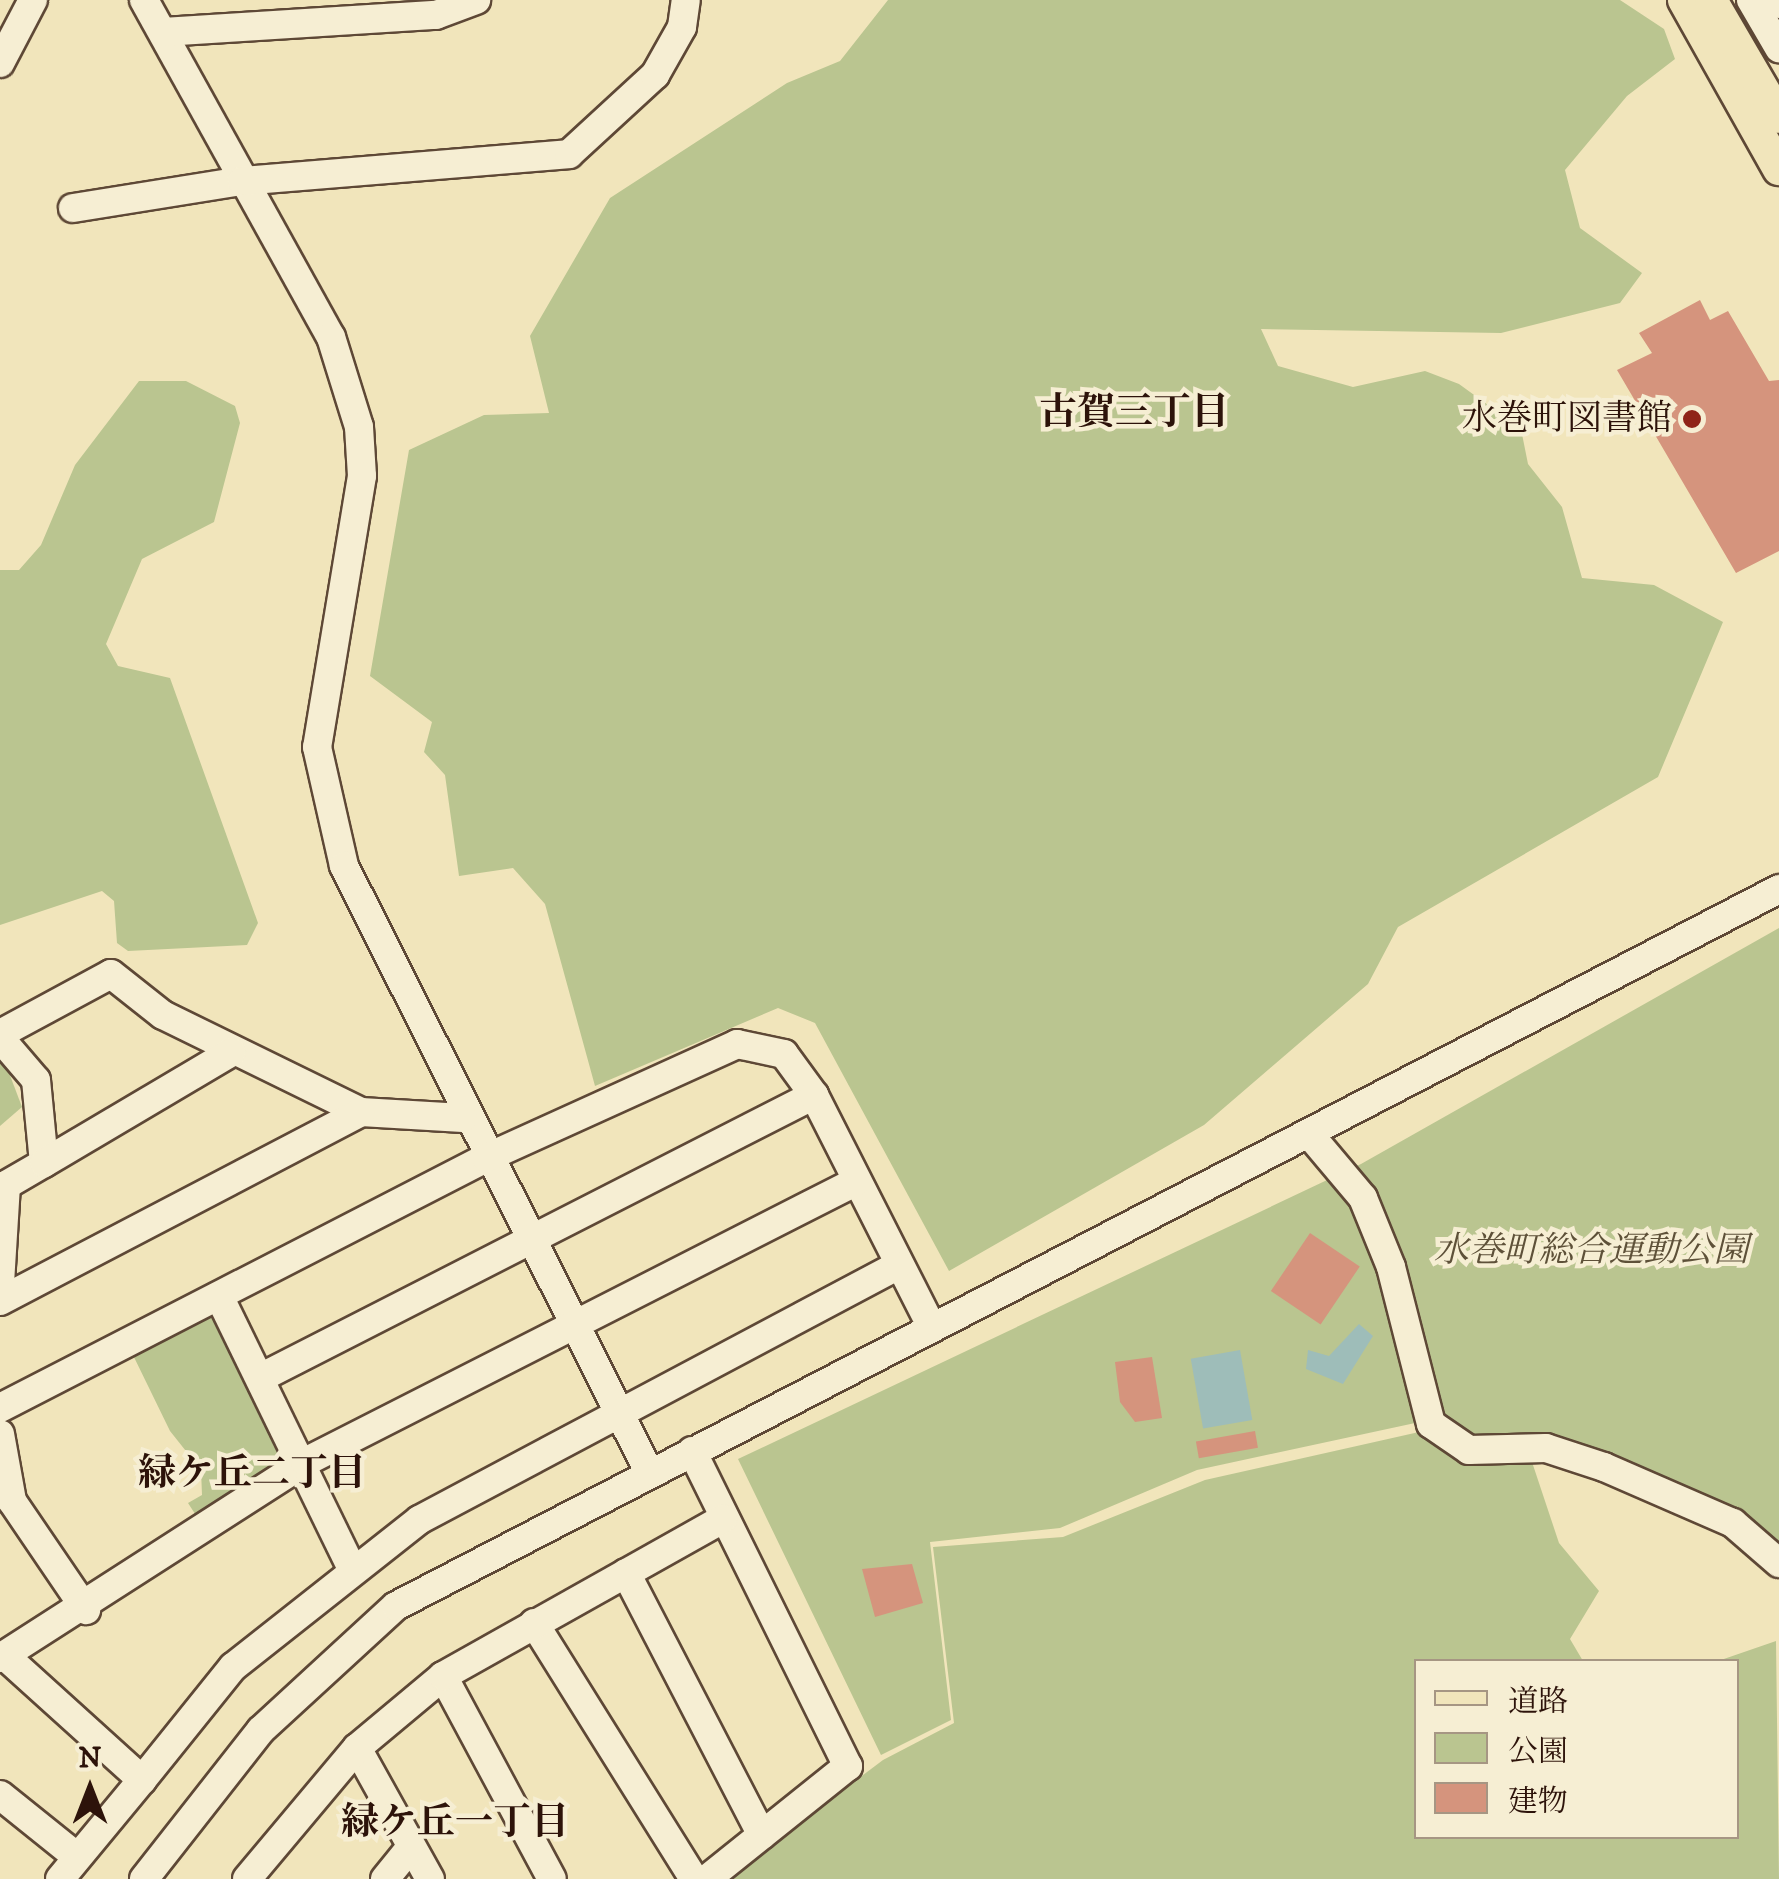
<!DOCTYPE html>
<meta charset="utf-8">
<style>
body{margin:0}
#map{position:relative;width:1779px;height:1879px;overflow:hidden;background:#f1e5bb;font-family:"IM FELL DW Pica","Noto Serif JP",serif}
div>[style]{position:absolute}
.green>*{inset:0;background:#bac590}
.water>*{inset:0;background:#9ebdb9;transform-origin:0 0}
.building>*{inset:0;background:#d5947d;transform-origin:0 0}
.roads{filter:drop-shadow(2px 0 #5e4836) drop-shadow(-2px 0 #5e4836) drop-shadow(0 2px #5e4836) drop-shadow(0 -2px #5e4836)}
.minor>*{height:28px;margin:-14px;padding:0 14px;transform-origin:14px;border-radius:14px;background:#f6eed3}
.major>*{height:32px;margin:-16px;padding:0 16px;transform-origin:16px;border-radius:16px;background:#f1e5bb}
.dots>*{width:28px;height:28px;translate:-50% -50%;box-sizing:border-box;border:5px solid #f6eed3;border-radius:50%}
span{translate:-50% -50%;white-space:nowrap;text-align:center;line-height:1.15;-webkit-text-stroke:9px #f6eed3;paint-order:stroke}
.poi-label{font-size:35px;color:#2d130a}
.right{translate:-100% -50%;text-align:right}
.park-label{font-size:35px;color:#5e5139;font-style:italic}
.neighbourhood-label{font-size:38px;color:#2d130a;font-weight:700}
.legend{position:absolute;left:1414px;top:1659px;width:325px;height:180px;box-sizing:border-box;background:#f6eed3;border:2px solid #a69683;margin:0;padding:12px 18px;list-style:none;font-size:30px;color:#2d130a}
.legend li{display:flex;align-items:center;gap:20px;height:50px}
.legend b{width:50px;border:2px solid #a69683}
.north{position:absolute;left:40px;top:1739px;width:100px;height:100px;-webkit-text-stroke:8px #f6eed3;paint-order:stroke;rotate:0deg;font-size:28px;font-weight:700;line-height:40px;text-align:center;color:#2d130a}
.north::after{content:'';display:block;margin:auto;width:35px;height:45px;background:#2d130a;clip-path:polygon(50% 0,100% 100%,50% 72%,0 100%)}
</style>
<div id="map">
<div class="green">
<i style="clip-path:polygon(888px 0,1620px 0,1664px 29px,1675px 59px,1627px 96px,1565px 170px,1580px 228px,1642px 273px,1620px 303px,1501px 333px,1261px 329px,1278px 366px,1353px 387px,1425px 371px,1459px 384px,1521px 429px,1528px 464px,1562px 507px,1582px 578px,1654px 585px,1723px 622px,1658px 777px,1398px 927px,1368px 984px,1204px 1125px,949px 1271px,815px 1023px,778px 1008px,595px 1086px,545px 904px,513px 868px,459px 876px,445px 775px,424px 752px,432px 722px,370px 676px,409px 450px,484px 415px,549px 413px,530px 336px,610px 198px,787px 83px,840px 61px)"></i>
<i style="clip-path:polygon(139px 381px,186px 381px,235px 406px,240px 423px,214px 522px,142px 559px,106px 644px,118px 666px,170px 678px,258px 923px,247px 945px,128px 951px,117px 943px,114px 901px,102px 891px,0 925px,0 570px,19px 570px,41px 545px,75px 465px)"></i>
<i style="clip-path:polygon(1779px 928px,1779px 1542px,1743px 1511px,1609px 1456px,1548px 1434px,1470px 1438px,1443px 1417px,1197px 1470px,1060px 1528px,930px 1542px,951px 1720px,881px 1755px,738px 1459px,1361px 1164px)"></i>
<i style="clip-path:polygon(0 1049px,22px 1107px,0 1126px)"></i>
<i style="clip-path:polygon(207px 1310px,217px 1312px,287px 1450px,284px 1467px,199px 1520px,188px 1503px,202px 1495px,201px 1470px,170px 1431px,131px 1351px)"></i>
<i style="clip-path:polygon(1428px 1430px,1531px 1459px,1559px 1543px,1599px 1591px,1570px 1639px,1583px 1661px,1416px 1662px,1416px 1836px,1736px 1836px,1736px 1662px,1718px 1661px,1776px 1641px,1779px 1879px,725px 1879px,883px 1760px,954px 1723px,933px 1547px,1063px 1537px,1205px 1480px)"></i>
</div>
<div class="water">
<i style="clip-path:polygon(1359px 1324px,1373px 1336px,1343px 1384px,1306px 1369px,1308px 1350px,1329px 1356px)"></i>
<i style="left:1240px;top:1350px;width:71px;height:50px;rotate:80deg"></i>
</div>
<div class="building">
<i style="clip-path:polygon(1700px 300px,1710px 320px,1728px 311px,1769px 381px,1779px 380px,1779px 551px,1736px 573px,1617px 370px,1652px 353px,1639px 333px)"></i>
<i style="left:1310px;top:1233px;width:60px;height:70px;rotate:34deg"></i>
<i style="clip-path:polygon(1152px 1357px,1162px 1418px,1135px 1422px,1120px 1402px,1115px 1362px)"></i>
<i style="left:1255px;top:1431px;width:17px;height:60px;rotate:80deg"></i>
<i style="clip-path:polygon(912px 1564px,923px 1603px,875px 1617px,862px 1569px)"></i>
</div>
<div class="roads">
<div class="minor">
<i style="left:144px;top:0;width:385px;rotate:61deg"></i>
<i style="left:331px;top:337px;width:94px;rotate:72.7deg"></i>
<i style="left:359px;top:427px;width:49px;rotate:86.5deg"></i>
<i style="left:362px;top:476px;width:275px;rotate:99.4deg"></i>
<i style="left:317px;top:747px;width:122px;rotate:77.2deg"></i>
<i style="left:344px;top:866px;width:678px;rotate:63.28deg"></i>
<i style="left:1751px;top:0;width:56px;rotate:59.7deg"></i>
<i style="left:1776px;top:0;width:5px;rotate:53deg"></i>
<i style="left:163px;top:32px;width:274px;rotate:-3.6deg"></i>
<i style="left:436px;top:15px;width:43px;rotate:-20.6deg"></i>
<i style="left:0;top:63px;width:71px;rotate:-62.4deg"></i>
<i style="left:73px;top:208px;width:171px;rotate:-9.1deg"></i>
<i style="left:242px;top:181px;width:328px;rotate:-4.7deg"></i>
<i style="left:569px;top:154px;width:117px;rotate:-42.6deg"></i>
<i style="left:655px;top:75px;width:55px;rotate:-60.6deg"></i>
<i style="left:682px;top:27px;width:27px;rotate:-82deg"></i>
<i style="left:0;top:1034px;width:126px;rotate:-28.4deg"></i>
<i style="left:111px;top:974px;width:66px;rotate:38.3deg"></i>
<i style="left:163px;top:1015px;width:220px;rotate:26.1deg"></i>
<i style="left:361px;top:1112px;width:102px;rotate:3.4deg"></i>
<i style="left:0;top:1038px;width:55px;rotate:49.4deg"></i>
<i style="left:36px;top:1080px;width:83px;rotate:84.5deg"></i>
<i style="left:44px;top:1163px;width:44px;rotate:149.9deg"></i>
<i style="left:6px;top:1185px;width:97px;rotate:93.5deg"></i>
<i style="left:1310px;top:1135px;width:82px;rotate:49.9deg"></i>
<i style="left:1363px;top:1198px;width:74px;rotate:67.9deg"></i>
<i style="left:1391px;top:1267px;width:162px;rotate:75.7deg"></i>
<i style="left:1431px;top:1424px;width:46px;rotate:34.4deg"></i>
<i style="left:1469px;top:1450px;width:77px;rotate:-1.5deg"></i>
<i style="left:1546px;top:1448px;width:61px;rotate:18.1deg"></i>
<i style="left:1604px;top:1467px;width:141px;rotate:23.5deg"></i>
<i style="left:1733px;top:1523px;width:61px;rotate:41deg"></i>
<i style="left:44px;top:1163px;width:218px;rotate:-30.6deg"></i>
<i style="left:219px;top:1296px;width:304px;rotate:64deg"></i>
<i style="left:0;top:1301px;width:407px;rotate:-27.6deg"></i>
<i style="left:262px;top:1377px;width:620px;rotate:-27.06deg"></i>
<i style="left:0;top:1408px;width:547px;rotate:-27.22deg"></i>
<i style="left:486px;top:1158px;width:276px;rotate:-24.4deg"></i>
<i style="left:737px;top:1044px;width:48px;rotate:12deg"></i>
<i style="left:784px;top:1054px;width:51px;rotate:53.8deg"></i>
<i style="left:814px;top:1095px;width:259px;rotate:63.1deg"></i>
<i style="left:0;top:1434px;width:68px;rotate:79.8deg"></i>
<i style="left:12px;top:1501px;width:132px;rotate:55.8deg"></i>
<i style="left:692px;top:1451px;width:352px;rotate:63.7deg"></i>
<i style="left:848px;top:1766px;width:181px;rotate:141.3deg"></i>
<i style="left:626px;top:1573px;width:295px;rotate:62.6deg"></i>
<i style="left:534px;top:1623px;width:302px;rotate:58deg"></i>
<i style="left:5px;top:1656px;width:185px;rotate:42.1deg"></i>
<i style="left:142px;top:1780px;width:145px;rotate:-51.2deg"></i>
<i style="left:233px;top:1667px;width:237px;rotate:-38.3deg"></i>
<i style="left:419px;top:1520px;width:541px;rotate:-27.99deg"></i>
<i style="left:0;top:1658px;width:363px;rotate:-32.7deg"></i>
<i style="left:305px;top:1462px;width:619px;rotate:-26.98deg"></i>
<i style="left:443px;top:1676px;width:230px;rotate:61.8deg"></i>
<i style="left:357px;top:1748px;width:150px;rotate:60.9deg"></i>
<i style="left:0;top:1795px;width:99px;rotate:38.8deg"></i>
<i style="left:60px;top:1879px;width:129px;rotate:-50.4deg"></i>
<i style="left:144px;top:1879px;width:189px;rotate:-51.9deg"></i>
<i style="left:261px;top:1730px;width:183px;rotate:-42.6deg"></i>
<i style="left:396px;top:1606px;width:1558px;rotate:-27.4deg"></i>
<i style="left:247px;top:1879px;width:171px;rotate:-50deg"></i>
<i style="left:357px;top:1748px;width:112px;rotate:-39.9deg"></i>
<i style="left:443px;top:1676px;width:321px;rotate:-29.3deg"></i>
<i style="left:385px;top:1879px;width:38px;rotate:-51deg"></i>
</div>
<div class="major">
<i style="left:1684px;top:0;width:194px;rotate:60.7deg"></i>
<i style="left:1711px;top:0;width:135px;rotate:59.8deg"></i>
</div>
</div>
<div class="dots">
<i style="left:1692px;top:419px;background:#8f2418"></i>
</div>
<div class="poi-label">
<span class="right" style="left:1672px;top:419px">水巻町図書館</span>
</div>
<div class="park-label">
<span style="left:1591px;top:1251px">水巻町総合運動公園</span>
</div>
<div class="neighbourhood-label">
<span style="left:1134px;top:414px">古賀三丁目</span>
<span style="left:252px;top:1475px">緑ケ丘二丁目</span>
<span style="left:455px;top:1824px">緑ケ丘一丁目</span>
</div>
<ul class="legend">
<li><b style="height:12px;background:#f1e5bb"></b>道路</li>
<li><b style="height:28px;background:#bac590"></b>公園</li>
<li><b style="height:28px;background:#d5947d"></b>建物</li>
</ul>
<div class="north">N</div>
</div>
